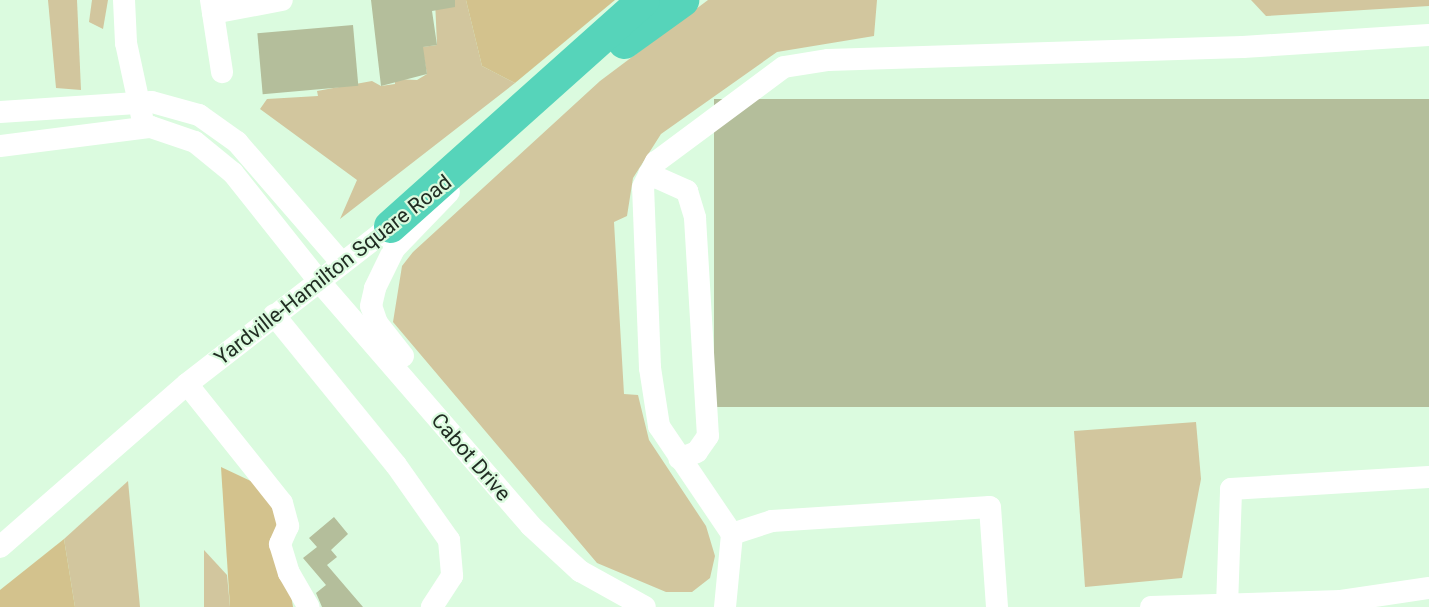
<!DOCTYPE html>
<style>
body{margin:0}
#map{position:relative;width:1429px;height:607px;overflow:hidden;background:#dbfbdf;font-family:Roboto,sans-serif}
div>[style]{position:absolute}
.green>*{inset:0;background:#d2c69e}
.forest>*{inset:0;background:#d3c28d}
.building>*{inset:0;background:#b4be9b;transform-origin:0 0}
.minor>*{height:22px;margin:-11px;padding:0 11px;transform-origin:11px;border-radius:11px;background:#fff}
.highway>*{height:33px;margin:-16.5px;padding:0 16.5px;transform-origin:16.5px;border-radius:16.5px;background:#56d4ba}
span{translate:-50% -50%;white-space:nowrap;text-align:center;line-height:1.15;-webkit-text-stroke:4.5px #dbfbdf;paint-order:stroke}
.street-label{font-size:21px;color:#212d23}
</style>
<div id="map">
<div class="green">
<i style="clip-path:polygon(48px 0,77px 0,81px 90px,56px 88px)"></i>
<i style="clip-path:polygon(92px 0,108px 0,103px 29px,89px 22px)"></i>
<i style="clip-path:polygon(435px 0,466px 0,482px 66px,515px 83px,340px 219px,357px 180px,260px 109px,267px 99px,318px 96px,317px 91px,372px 81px,381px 86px,395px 84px,395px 79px,417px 80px,427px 74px,422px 47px,437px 45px)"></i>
<i style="clip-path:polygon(708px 0,877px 0,874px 36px,777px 52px,661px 134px,633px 178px,627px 216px,614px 222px,624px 394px,638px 395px,649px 440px,706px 526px,715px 556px,710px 578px,692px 592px,666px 592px,597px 563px,393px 322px,402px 266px,413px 252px,600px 81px)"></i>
<i style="clip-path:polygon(1251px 0,1429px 0,1429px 6px,1266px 16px)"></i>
<i style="clip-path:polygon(1196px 422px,1201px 479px,1182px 578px,1085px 587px,1074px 431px)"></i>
<i style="clip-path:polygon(128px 481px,140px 607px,75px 607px,64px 539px)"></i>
<i style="clip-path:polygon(204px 550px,227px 575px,230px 607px,204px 607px)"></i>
</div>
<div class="forest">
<i style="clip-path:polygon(466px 0,615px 0,515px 83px,482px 66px)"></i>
<i style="clip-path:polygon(221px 467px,274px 492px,293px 607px,230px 607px)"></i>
<i style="clip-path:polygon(64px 539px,75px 607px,0 607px,0 590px)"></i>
</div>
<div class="building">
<i style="clip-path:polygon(371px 0,455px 0,455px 7px,432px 11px,437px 45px,423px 47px,427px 74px,381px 86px)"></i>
<i style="left:353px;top:25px;width:61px;height:96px;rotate:85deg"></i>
<i style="left:1429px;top:99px;width:308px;height:715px;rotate:90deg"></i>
<i style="clip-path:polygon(334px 517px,348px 534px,331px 550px,337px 557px,327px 565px,363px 607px,322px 607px,316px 593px,326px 585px,303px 558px,317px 547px,309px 538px)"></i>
</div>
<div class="minor">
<i style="left:124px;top:0;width:43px;rotate:87.3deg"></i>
<i style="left:126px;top:43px;width:76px;rotate:77.8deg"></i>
<i style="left:211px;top:0;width:73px;rotate:81.3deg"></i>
<i style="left:213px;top:13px;width:70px;rotate:-10.7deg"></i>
<i style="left:0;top:112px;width:152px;rotate:-3.8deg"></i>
<i style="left:152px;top:102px;width:49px;rotate:15.5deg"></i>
<i style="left:199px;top:115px;width:47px;rotate:35.4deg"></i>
<i style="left:237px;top:142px;width:157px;rotate:49.1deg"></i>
<i style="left:0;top:146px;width:152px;rotate:-7.2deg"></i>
<i style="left:151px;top:127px;width:46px;rotate:18.8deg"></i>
<i style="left:195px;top:142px;width:49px;rotate:39.2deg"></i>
<i style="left:233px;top:173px;width:137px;rotate:51.5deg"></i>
<i style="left:318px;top:280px;width:325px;rotate:49.1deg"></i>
<i style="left:531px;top:526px;width:67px;rotate:42.6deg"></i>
<i style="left:580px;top:571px;width:74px;rotate:29deg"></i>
<i style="left:649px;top:174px;width:42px;rotate:24.1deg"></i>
<i style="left:687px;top:191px;width:28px;rotate:73deg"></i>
<i style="left:695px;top:218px;width:218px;rotate:86.6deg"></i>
<i style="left:708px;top:436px;width:19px;rotate:125deg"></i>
<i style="left:697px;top:452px;width:19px;rotate:159deg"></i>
<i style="left:274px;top:315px;width:193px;rotate:50.9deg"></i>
<i style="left:396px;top:465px;width:92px;rotate:54.8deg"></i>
<i style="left:449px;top:540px;width:36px;rotate:85deg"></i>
<i style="left:452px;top:576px;width:37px;rotate:123deg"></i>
<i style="left:403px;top:356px;width:42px;rotate:-128.2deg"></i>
<i style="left:377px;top:323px;width:18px;rotate:-109deg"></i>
<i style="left:371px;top:306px;width:18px;rotate:-77deg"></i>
<i style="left:375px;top:288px;width:43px;rotate:-64deg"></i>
<i style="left:394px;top:249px;width:79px;rotate:-46deg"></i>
<i style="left:187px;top:384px;width:152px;rotate:51.4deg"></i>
<i style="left:282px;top:503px;width:24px;rotate:75deg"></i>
<i style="left:288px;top:526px;width:20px;rotate:114deg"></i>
<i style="left:280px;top:544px;width:30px;rotate:73deg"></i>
<i style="left:289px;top:573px;width:39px;rotate:60deg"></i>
<i style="left:732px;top:534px;width:42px;rotate:-18deg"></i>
<i style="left:772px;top:521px;width:218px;rotate:-3.7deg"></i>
<i style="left:990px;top:507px;width:100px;rotate:86deg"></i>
<i style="left:0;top:547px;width:248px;rotate:-41.1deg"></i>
<i style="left:187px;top:384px;width:272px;rotate:-37.8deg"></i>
<i style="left:1227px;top:606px;width:117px;rotate:-88deg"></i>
<i style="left:1231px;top:489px;width:198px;rotate:-3.5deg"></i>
<i style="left:725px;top:607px;width:73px;rotate:-84.5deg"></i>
<i style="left:732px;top:534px;width:130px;rotate:-124.1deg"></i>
<i style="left:659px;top:426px;width:59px;rotate:-98.8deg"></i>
<i style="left:650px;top:368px;width:181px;rotate:-92.2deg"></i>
<i style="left:643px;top:187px;width:28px;rotate:-63deg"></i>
<i style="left:656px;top:162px;width:159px;rotate:-36.6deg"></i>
<i style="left:784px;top:67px;width:45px;rotate:-9deg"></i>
<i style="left:828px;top:60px;width:415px;rotate:-1.8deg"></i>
<i style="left:1243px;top:47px;width:186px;rotate:-3.7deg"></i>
<i style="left:1151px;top:607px;width:190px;rotate:-1.8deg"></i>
<i style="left:1341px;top:601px;width:89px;rotate:-8.4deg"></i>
</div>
<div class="highway">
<i style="left:624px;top:42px;width:72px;rotate:-35.9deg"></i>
<i style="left:390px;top:226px;width:339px;rotate:-41.8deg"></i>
</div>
<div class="street-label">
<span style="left:333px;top:270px;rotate:-38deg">Yardville-Hamilton Square Road</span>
<span style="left:471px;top:457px;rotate:49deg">Cabot Drive</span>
</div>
</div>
